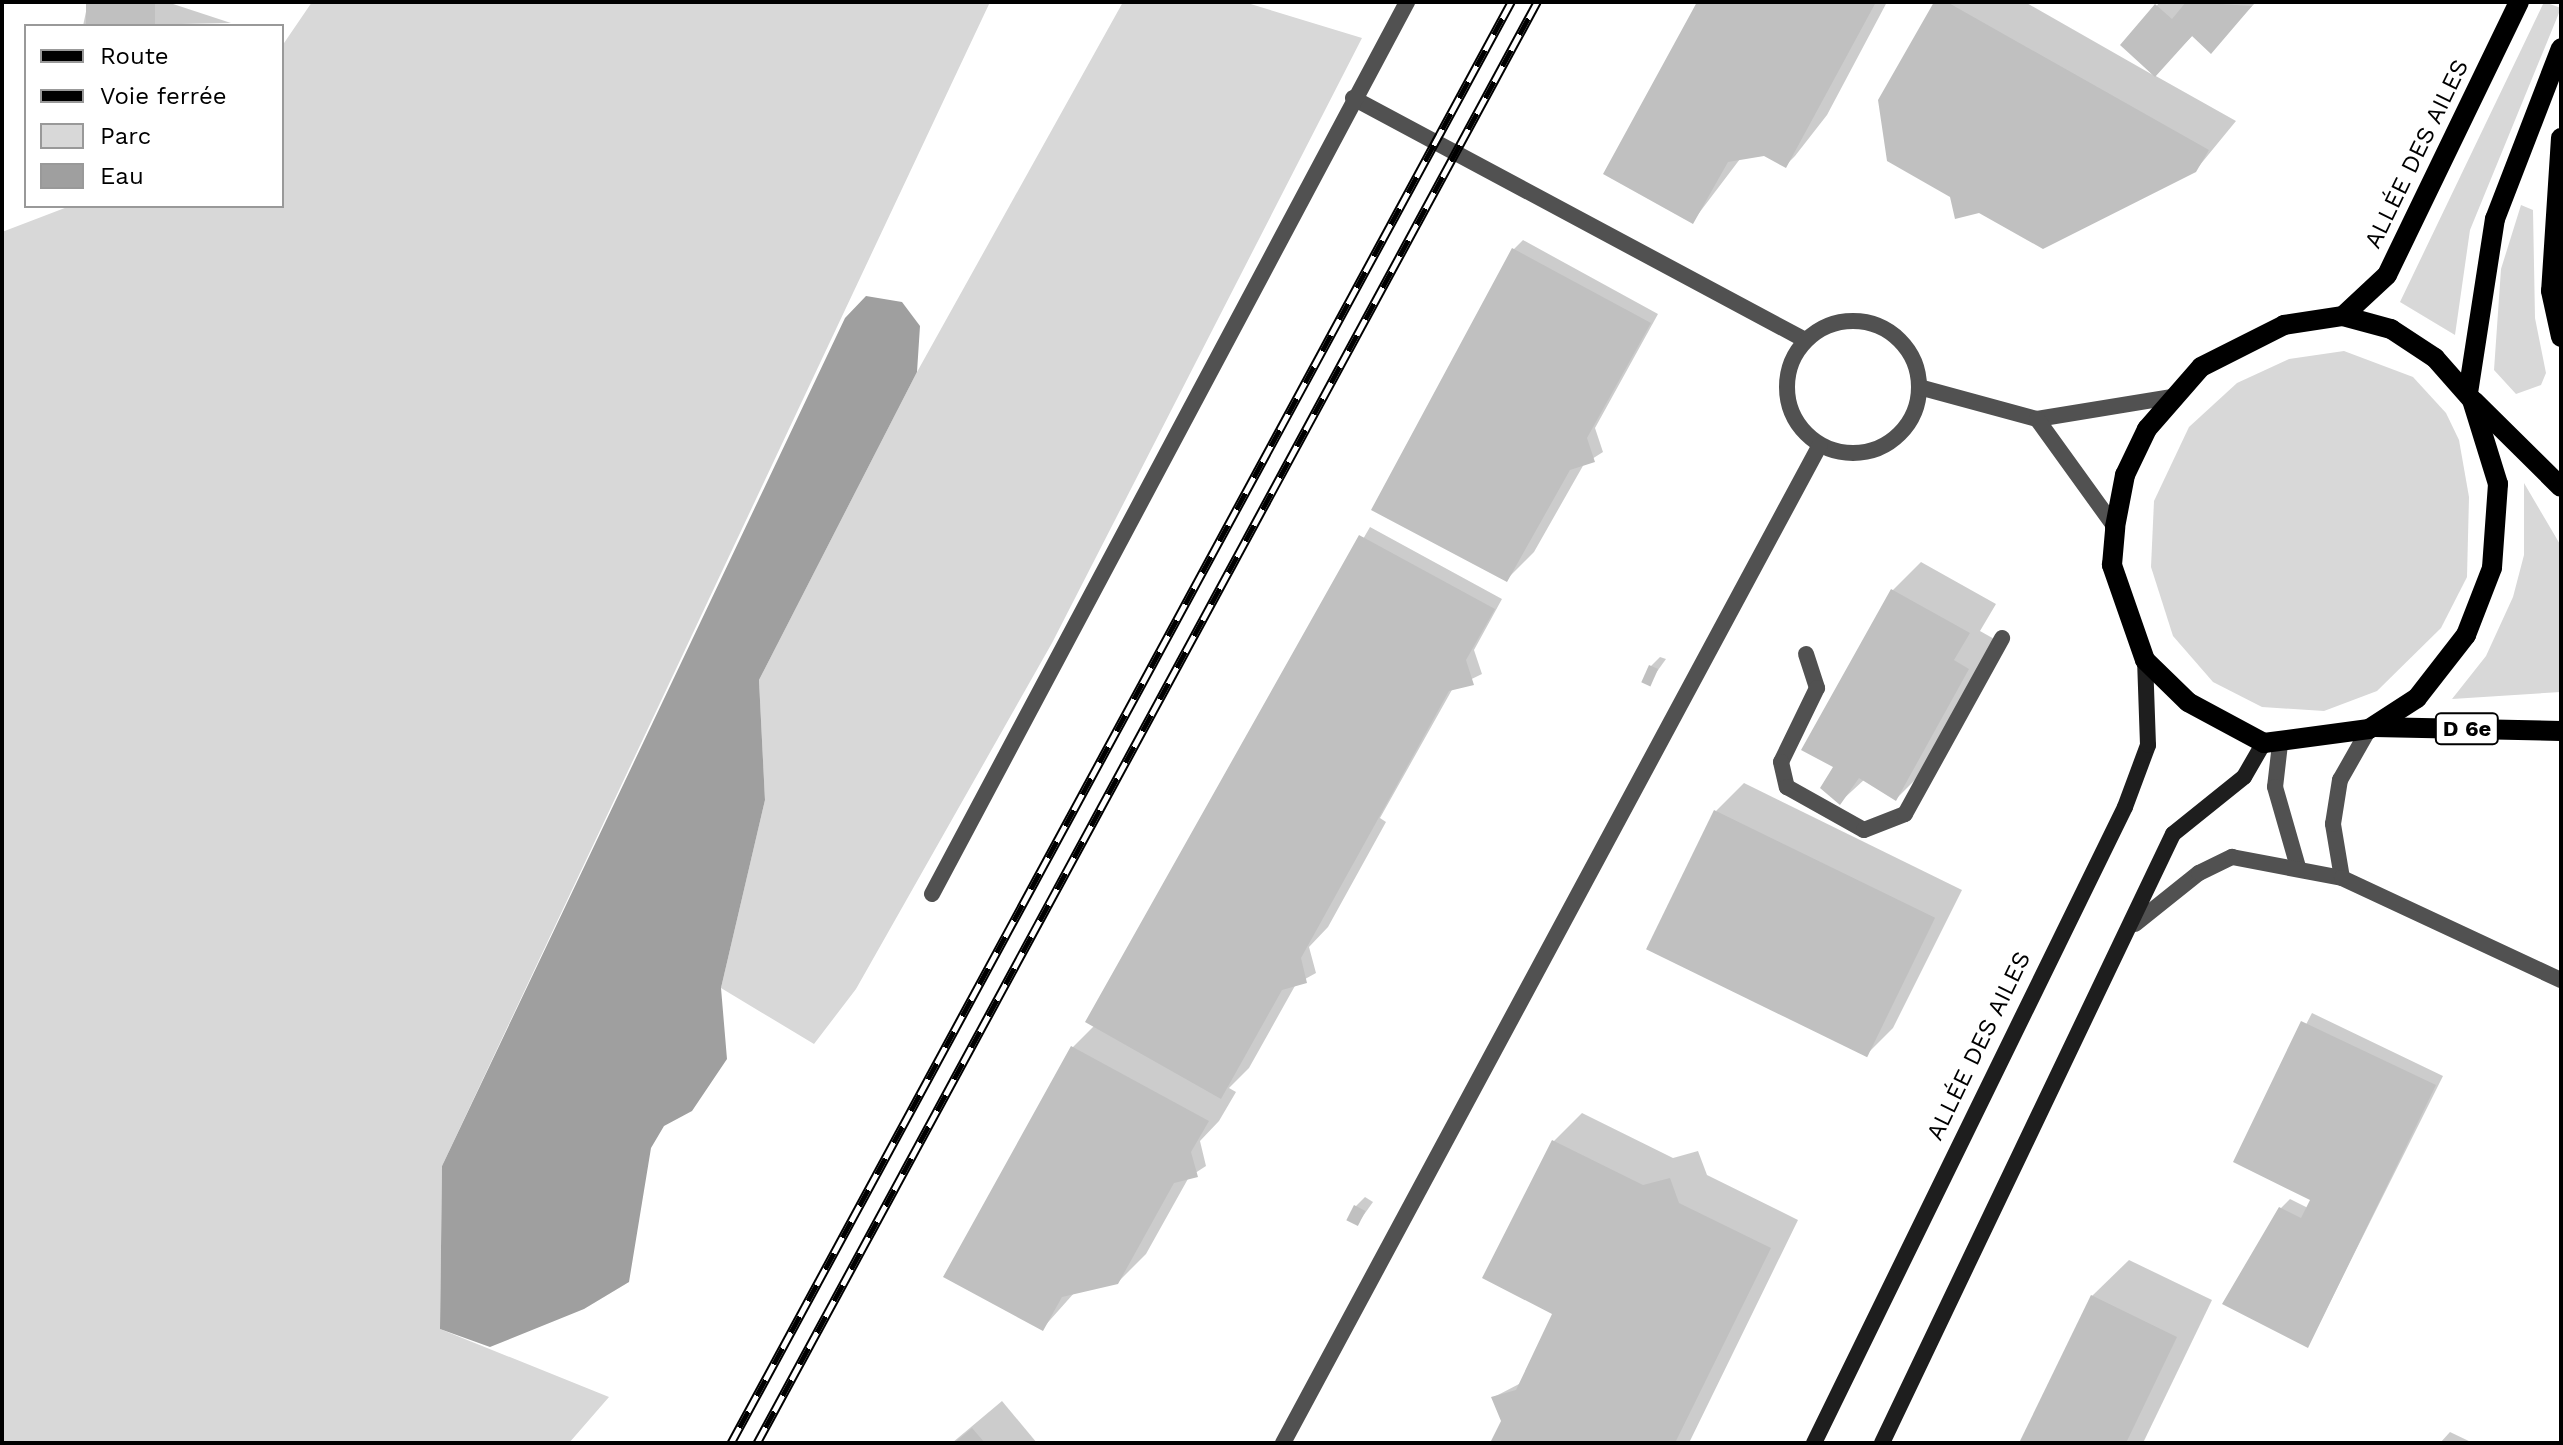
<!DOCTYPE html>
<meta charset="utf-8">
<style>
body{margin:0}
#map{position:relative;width:2563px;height:1445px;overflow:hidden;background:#fff;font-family:"Work Sans",sans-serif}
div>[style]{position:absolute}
.green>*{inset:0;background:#d8d8d8}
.water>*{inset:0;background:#9f9f9f}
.shadow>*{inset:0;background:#0003}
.building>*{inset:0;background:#c0c0c0;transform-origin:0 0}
.lane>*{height:16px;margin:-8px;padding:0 8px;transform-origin:8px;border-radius:8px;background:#515151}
.lane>.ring{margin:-8px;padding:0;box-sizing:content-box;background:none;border:16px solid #515151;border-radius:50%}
.street>*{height:16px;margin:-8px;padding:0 8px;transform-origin:8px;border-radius:8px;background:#515151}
.secondary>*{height:16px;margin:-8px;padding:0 8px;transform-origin:8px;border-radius:8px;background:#1e1e1e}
.primary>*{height:20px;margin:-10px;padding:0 10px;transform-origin:10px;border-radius:10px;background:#000}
.rail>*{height:9px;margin-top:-4.5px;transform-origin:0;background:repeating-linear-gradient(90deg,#fff 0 18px,#000 0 36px);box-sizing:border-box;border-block:2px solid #000}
span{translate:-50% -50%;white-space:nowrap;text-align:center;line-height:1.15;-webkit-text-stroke:6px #fff;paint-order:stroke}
.shield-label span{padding:2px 6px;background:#fff;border:2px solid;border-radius:6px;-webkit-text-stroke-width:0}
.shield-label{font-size:22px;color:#000;font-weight:700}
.street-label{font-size:24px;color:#000}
.frame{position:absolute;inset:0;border:4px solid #000;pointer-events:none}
.legend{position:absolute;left:24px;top:24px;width:260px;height:184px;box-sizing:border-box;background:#fff;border:2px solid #999;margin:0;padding:10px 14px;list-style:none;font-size:24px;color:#000}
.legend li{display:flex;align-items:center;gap:16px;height:40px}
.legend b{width:40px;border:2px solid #999}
</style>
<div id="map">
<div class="green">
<i style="clip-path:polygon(312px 2px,990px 2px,442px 1166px,440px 1329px,609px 1397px,569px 1443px,2px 1443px,2px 232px,70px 206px,282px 206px,282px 46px)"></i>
<i style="clip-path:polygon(1123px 2px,1244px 2px,1362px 38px,1052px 643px,856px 989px,814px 1044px,721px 988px,765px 800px,759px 680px,917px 372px)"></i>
<i style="clip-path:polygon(2544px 2px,2561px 8px,2470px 230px,2455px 335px,2400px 302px)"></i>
<i style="clip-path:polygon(2521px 205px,2533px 210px,2535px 318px,2546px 373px,2541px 385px,2516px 394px,2494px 370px,2501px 269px)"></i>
<i style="clip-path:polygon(2344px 351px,2413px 377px,2446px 413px,2459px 440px,2469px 497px,2467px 577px,2441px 628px,2377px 691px,2324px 711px,2262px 707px,2213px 682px,2173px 636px,2151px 567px,2154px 501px,2189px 427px,2237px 383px,2289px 359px)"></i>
<i style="clip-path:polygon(2524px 483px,2561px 546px,2561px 692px,2452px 699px,2486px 656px,2513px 597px,2524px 555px)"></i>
</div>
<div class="water">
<i style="clip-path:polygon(866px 296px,902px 302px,920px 326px,917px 372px,759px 680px,765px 800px,721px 988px,727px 1059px,692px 1111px,664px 1126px,651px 1148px,629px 1282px,584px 1309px,490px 1347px,440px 1329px,442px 1166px,845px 318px)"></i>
</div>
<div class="shadow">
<i style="clip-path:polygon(88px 2px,167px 2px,231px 23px,83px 26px)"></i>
<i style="clip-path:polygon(1700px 2px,1887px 2px,1827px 115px,1795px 156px,1786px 165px,1767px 155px,1740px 159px,1693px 221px)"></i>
<i style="clip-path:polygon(1936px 2px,2025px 2px,2153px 75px,2122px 45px,2160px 2px,2256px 2px,2237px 22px,2193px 35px,2154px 75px,2236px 121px,2195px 171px)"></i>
<i style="clip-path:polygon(1523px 240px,1658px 314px,1595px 428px,1603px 452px,1584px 464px,1534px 552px,1506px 580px,1514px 249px)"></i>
<i style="clip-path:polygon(1370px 527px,1502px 599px,1474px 650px,1482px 674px,1453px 688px,1380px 818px,1386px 822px,1328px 927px,1309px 947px,1316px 973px,1296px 984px,1249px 1068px,1229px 1088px,1236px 1092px,1219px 1121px,1200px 1141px,1206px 1166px,1189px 1177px,1146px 1254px,1117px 1283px,1075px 1292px,1042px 1329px,1073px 1047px,1095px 1025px,1225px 777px)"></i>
<i style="clip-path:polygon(1921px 562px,1996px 604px,1980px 631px,1996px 640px,1924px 771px,1896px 799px,1865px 779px,1840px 802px,1836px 766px,1893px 590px)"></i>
<i style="clip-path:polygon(1660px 657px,1666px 659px,1648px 684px,1651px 666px)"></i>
<i style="clip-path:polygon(1744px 783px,1962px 890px,1893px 1028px,1865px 1056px,1716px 811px)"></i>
<i style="clip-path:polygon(2312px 1013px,2443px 1076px,2308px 1346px,2281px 1208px,2290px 1199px,2308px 1208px,2313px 1199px,2235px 1161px)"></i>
<i style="clip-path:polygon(1582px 1113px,1673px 1158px,1698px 1151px,1707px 1175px,1798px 1220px,1689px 1443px,1492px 1443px,1503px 1421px,1494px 1397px,1521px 1383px,1555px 1313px,1554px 1141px)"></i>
<i style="clip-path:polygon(1365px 1197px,1373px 1202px,1358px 1223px,1356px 1206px)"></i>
<i style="clip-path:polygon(2129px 1260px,2212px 1300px,2143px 1443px,2021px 1443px,2092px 1296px)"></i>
<i style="clip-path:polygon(1002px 1401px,1037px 1443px,952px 1443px)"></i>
<i style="clip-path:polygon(2450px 1432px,2473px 1443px,2440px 1443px)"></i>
</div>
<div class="building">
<i style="left:86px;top:2px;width:69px;height:25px"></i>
<i style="clip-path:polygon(1697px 2px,1876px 2px,1786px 168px,1764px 156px,1728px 162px,1693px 224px,1603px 174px)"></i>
<i style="clip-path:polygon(1934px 2px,1947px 2px,2209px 150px,2196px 172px,2043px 249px,1979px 213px,1955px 219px,1950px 197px,1887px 161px,1878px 100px)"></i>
<i style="clip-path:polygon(2186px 2px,2252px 6px,2211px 54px,2192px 36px,2155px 77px,2120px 45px,2155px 4px,2172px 19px)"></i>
<i style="clip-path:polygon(1512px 248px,1651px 323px,1587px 438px,1595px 462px,1570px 470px,1507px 582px,1371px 510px)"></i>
<i style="clip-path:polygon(1359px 535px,1495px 609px,1466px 660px,1474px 685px,1449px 691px,1301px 958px,1307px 983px,1282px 990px,1221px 1099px,1085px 1022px)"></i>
<i style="clip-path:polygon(1891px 589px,1970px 633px,1954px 660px,1969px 669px,1896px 801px,1859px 778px,1840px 805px,1820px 788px,1833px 767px,1801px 750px)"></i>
<i style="left:1649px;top:665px;width:10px;height:19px;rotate:24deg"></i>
<i style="left:1714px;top:810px;width:246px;height:155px;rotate:26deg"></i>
<i style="clip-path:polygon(2301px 1021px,2436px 1085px,2308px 1348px,2222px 1304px,2279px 1207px,2301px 1218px,2310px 1200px,2233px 1162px)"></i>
<i style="clip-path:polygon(1071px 1046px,1209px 1121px,1191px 1152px,1198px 1177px,1174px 1183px,1118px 1284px,1062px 1297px,1043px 1331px,943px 1277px)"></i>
<i style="clip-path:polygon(1552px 1140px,1643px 1185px,1670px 1178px,1679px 1203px,1771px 1248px,1675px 1443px,1490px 1443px,1501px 1421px,1491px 1397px,1516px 1390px,1552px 1314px,1482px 1278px)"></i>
<i style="left:1354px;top:1205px;width:13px;height:17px;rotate:27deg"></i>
<i style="clip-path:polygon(2091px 1295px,2177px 1337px,2126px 1443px,2019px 1443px)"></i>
<i style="clip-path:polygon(972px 1428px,985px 1443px,954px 1443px)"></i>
</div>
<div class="lane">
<i style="left:1353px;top:98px;width:513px;rotate:28.16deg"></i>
<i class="ring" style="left:1787px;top:321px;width:116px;height:116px"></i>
<i style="left:1919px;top:387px;width:122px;rotate:15.2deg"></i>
<i style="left:2037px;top:419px;width:137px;rotate:-9.3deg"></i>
<i style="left:2037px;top:419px;width:133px;rotate:54.2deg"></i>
<i style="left:1806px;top:654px;width:36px;rotate:72deg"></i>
<i style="left:1817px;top:688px;width:82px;rotate:115.9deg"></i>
<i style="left:1781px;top:762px;width:26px;rotate:77deg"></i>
<i style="left:1787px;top:787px;width:88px;rotate:29.2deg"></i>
<i style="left:1864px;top:830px;width:44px;rotate:-21.3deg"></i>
<i style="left:1905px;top:814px;width:201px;rotate:-61.1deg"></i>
<i style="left:932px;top:894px;width:1011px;rotate:-61.96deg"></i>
<i style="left:1283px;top:1443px;width:1133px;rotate:-61.72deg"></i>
</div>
<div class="street">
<i style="left:2280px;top:744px;width:43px;rotate:96.6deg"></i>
<i style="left:2275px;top:787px;width:83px;rotate:74deg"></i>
<i style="left:2342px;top:878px;width:55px;rotate:-99.5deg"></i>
<i style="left:2333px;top:824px;width:45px;rotate:-81deg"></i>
<i style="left:2340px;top:780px;width:59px;rotate:-60.4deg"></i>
<i style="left:2135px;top:924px;width:82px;rotate:-38.6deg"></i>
<i style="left:2199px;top:873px;width:37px;rotate:-26deg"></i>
<i style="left:2232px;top:857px;width:112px;rotate:10.8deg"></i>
<i style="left:2342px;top:878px;width:242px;rotate:25deg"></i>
</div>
<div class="secondary">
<i style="left:1814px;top:1443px;width:708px;rotate:-63.94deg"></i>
<i style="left:2125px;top:807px;width:66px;rotate:-69.6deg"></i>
<i style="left:2148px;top:745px;width:85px;rotate:-92deg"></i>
<i style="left:1882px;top:1443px;width:675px;rotate:-64.46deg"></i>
<i style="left:2173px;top:834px;width:91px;rotate:-38.8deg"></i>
<i style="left:2244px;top:777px;width:39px;rotate:-60deg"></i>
</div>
<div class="primary">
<i style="left:2561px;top:138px;width:153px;rotate:93.7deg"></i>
<i style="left:2551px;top:291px;width:47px;rotate:77.7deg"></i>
<i style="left:2343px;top:316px;width:50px;rotate:15.2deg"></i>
<i style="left:2391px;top:329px;width:53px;rotate:33.4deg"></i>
<i style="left:2435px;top:358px;width:56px;rotate:48.6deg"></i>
<i style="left:2472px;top:400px;width:88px;rotate:72.8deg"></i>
<i style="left:2498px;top:484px;width:84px;rotate:94.1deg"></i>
<i style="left:2492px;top:568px;width:72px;rotate:111.2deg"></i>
<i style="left:2466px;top:635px;width:80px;rotate:127.9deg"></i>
<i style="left:2417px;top:698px;width:57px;rotate:147.1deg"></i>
<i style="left:2369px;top:729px;width:106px;rotate:172.4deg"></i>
<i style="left:2264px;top:743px;width:86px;rotate:-151.7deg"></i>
<i style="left:2188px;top:702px;width:60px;rotate:-135.7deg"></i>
<i style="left:2145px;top:660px;width:101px;rotate:-109.2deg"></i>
<i style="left:2112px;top:565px;width:38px;rotate:-85deg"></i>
<i style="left:2115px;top:527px;width:53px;rotate:-79.1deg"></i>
<i style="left:2125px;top:475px;width:51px;rotate:-64.4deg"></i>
<i style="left:2147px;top:429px;width:82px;rotate:-48.9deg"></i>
<i style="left:2201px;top:367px;width:93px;rotate:-26.8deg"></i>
<i style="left:2284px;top:325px;width:60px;rotate:-8.7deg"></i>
<i style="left:2343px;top:316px;width:60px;rotate:-43deg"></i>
<i style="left:2387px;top:275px;width:303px;rotate:-64.2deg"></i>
<i style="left:2468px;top:393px;width:176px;rotate:-81.2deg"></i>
<i style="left:2495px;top:219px;width:183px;rotate:-68.9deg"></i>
<i style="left:2474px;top:401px;width:122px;rotate:44.7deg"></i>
<i style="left:2374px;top:727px;width:187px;rotate:1.2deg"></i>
</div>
<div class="rail">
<i style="left:731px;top:1443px;width:1639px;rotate:-61.57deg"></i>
<i style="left:757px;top:1443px;width:1639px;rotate:-61.57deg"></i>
</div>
<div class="shield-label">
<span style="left:2467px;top:729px">D 6e</span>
</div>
<div class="street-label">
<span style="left:2417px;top:154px;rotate:-64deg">ALLÉE DES AILES</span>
<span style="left:1979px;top:1046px;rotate:-64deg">ALLÉE DES AILES</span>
</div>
<div class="frame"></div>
<ul class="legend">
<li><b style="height:10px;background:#000"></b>Route</li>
<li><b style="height:10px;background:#000"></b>Voie ferrée</li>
<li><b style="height:22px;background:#d8d8d8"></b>Parc</li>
<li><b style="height:22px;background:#9f9f9f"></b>Eau</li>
</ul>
</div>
